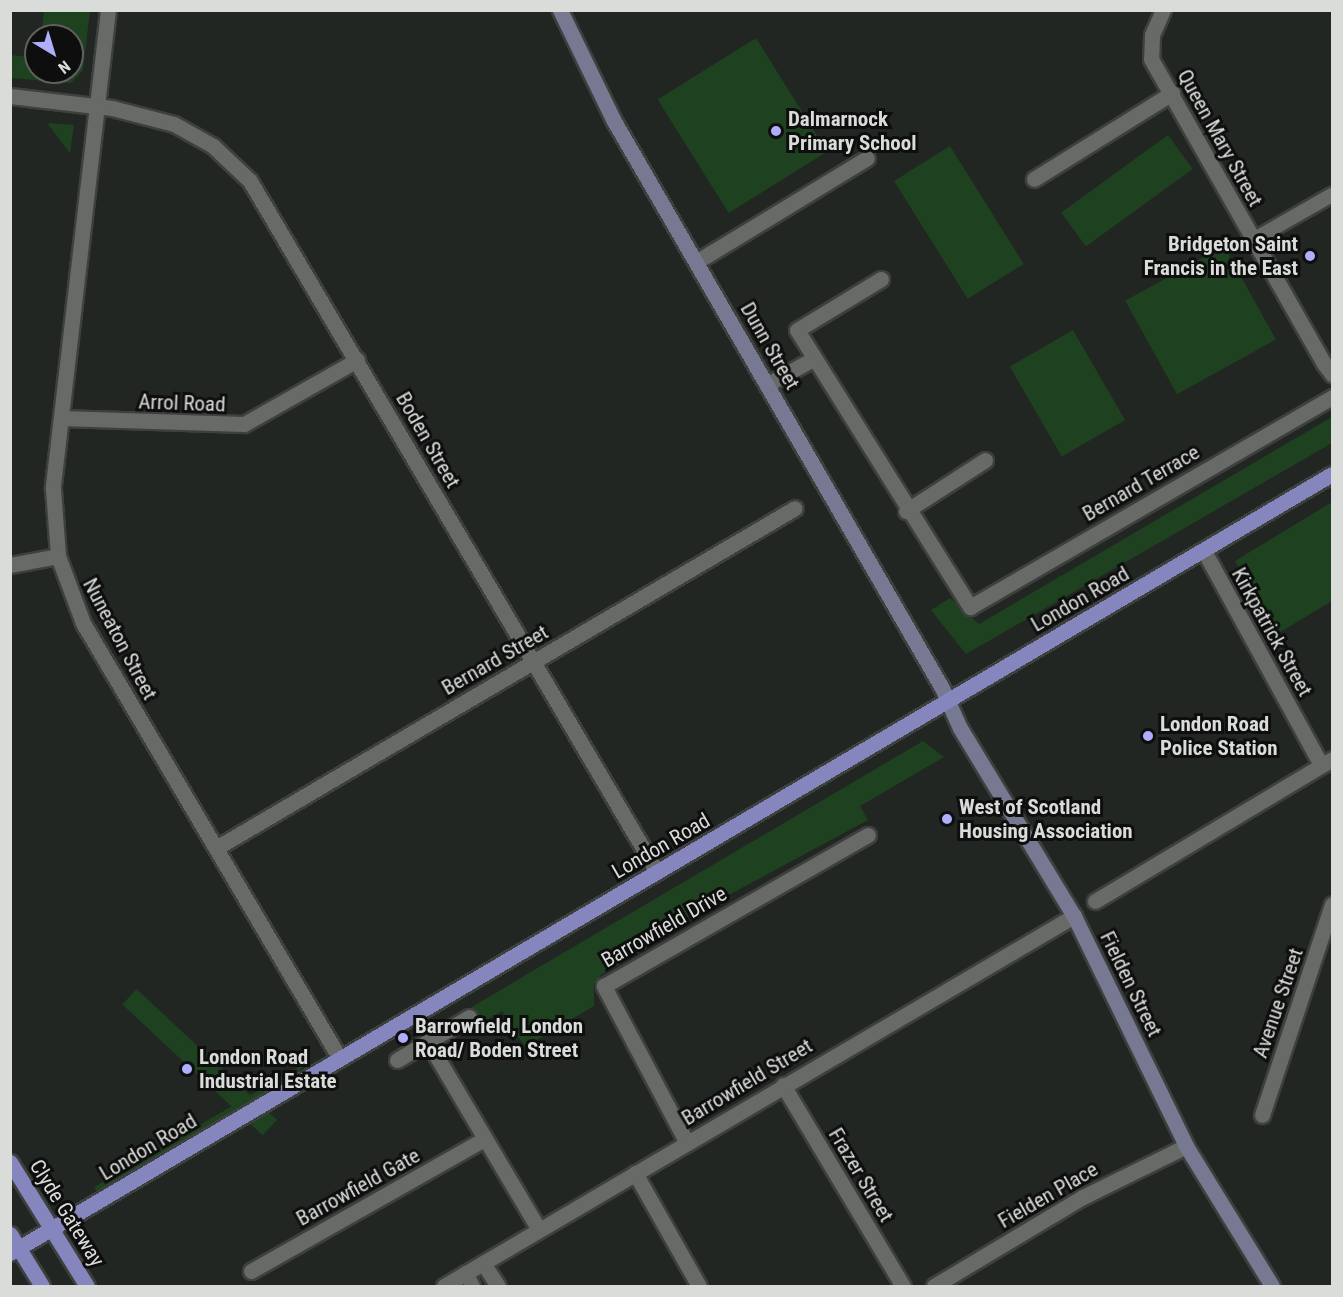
<!DOCTYPE html>
<style>
body{margin:0}
#map{position:relative;width:1343px;height:1297px;overflow:hidden;background:#222622;font-family:"Roboto Condensed",sans-serif}
div>[style]{position:absolute}
.green>*{inset:0;background:#1e4120;transform-origin:0 0}
.roads{filter:drop-shadow(2px 0 #3d403d) drop-shadow(-2px 0 #3d403d) drop-shadow(0 2px #3d403d) drop-shadow(0 -2px #3d403d)}
.pedestrian>*{height:14px;margin:-7px;padding:0 7px;transform-origin:7px;border-radius:7px;background:#676a66}
.minor>*{height:15px;margin:-7.5px;padding:0 7.5px;transform-origin:7.5px;border-radius:7.5px;background:#676a66}
.secondary>*{height:15px;margin:-7.5px;padding:0 7.5px;transform-origin:7.5px;border-radius:7.5px;background:#777892}
.primary>*{height:15px;margin:-7.5px;padding:0 7.5px;transform-origin:7.5px;border-radius:7.5px;background:#8686be}
.dots>*{width:16px;height:16px;translate:-50% -50%;box-sizing:border-box;border:3px solid #0d0e0d;border-radius:50%}
span{translate:-50% -50%;white-space:nowrap;text-align:center;line-height:1.15;-webkit-text-stroke:6px #0d0e0d;paint-order:stroke}
.poi-label{font-size:21px;color:#dadcda;font-weight:700}
.left{translate:0 -50%;text-align:left}
.right{translate:-100% -50%;text-align:right}
.street-label{font-size:21px;color:#dadcda}
.frame{position:absolute;inset:0;border:12px solid #dadcda;pointer-events:none}
.north{position:absolute;left:24px;top:24px;width:60px;height:60px;box-sizing:border-box;background:#0d0e0d;border:2px solid #5f605f;border-radius:50%;rotate:142deg;font-size:16px;font-weight:700;line-height:24px;text-align:center;color:#dadcda}
.north::after{content:'';display:block;margin:auto;width:21px;height:27px;background:#aeaefa;clip-path:polygon(50% 0,100% 100%,50% 72%,0 100%)}
</style>
<div id="map">
<div class="green">
<i style="clip-path:polygon(44px 11px,90px 11px,83px 70px,71px 83px,11px 78px,11px 55px,36px 58px,36px 72px,72px 72px,72px 36px,41px 36px)"></i>
<i style="left:756px;top:38px;width:134px;height:116px;rotate:58deg"></i>
<i style="clip-path:polygon(47px 123px,74px 125px,70px 153px)"></i>
<i style="left:1168px;top:135px;width:42px;height:132px;rotate:54deg"></i>
<i style="left:950px;top:146px;width:139px;height:66px;rotate:58deg"></i>
<i style="left:1224px;top:246px;width:107px;height:113px;rotate:61deg"></i>
<i style="left:1073px;top:330px;width:104px;height:73px;rotate:60deg"></i>
<i style="clip-path:polygon(1332px 417px,1332px 443px,966px 654px,931px 610px,950px 598px,979px 624px)"></i>
<i style="clip-path:polygon(1332px 502px,1332px 601px,1277px 634px,1235px 561px)"></i>
<i style="clip-path:polygon(923px 741px,944px 757px,860px 806px,868px 820px,667px 928px,664px 938px,601px 975px,594px 984px,594px 1006px,525px 1047px,502px 1011px,480px 1024px,470px 1008px)"></i>
<i style="clip-path:polygon(314px 1058px,281px 1086px,99px 1195px,94px 1187px)"></i>
<i style="left:277px;top:1120px;width:21px;height:192px;rotate:133deg"></i>
</div>
<div class="roads">
<div class="pedestrian">
<i style="left:1253px;top:240px;width:91px;rotate:-29.7deg"></i>
<i style="left:1324px;top:364px;width:14px;rotate:54deg"></i>
<i style="left:466px;top:1273px;width:15px;rotate:62deg"></i>
</div>
<div class="minor">
<i style="left:108px;top:10px;width:482px;rotate:96.6deg"></i>
<i style="left:53px;top:489px;width:67px;rotate:85.7deg"></i>
<i style="left:58px;top:556px;width:72px;rotate:69.5deg"></i>
<i style="left:83px;top:623px;width:504px;rotate:59.47deg"></i>
<i style="left:1163px;top:10px;width:27px;rotate:114deg"></i>
<i style="left:1152px;top:35px;width:24px;rotate:92deg"></i>
<i style="left:1151px;top:59px;width:351px;rotate:60.4deg"></i>
<i style="left:10px;top:96px;width:103px;rotate:6.7deg"></i>
<i style="left:112px;top:108px;width:64px;rotate:14.5deg"></i>
<i style="left:174px;top:124px;width:45px;rotate:29.4deg"></i>
<i style="left:213px;top:146px;width:51px;rotate:43.4deg"></i>
<i style="left:250px;top:181px;width:802px;rotate:59.5deg"></i>
<i style="left:1034px;top:179px;width:163px;rotate:-31.9deg"></i>
<i style="left:696px;top:262px;width:200px;rotate:-31.3deg"></i>
<i style="left:881px;top:279px;width:98px;rotate:148.7deg"></i>
<i style="left:797px;top:330px;width:327px;rotate:58deg"></i>
<i style="left:970px;top:607px;width:419px;rotate:-30.1deg"></i>
<i style="left:768px;top:384px;width:51px;rotate:-29.1deg"></i>
<i style="left:61px;top:418px;width:183px;rotate:1.9deg"></i>
<i style="left:244px;top:424px;width:130px;rotate:-29.5deg"></i>
<i style="left:906px;top:511px;width:94px;rotate:-32.8deg"></i>
<i style="left:1204px;top:551px;width:244px;rotate:61.3deg"></i>
<i style="left:10px;top:565px;width:49px;rotate:-10.6deg"></i>
<i style="left:216px;top:848px;width:671px;rotate:-30.42deg"></i>
<i style="left:1095px;top:901px;width:276px;rotate:-30.9deg"></i>
<i style="left:428px;top:1042px;width:218px;rotate:59.4deg"></i>
<i style="left:397px;top:1060px;width:84px;rotate:-30.8deg"></i>
<i style="left:783px;top:1085px;width:234px;rotate:59.2deg"></i>
<i style="left:1262px;top:1115px;width:222px;rotate:-71.6deg"></i>
<i style="left:687px;top:1143px;width:178px;rotate:-117.9deg"></i>
<i style="left:604px;top:986px;width:304px;rotate:-29.8deg"></i>
<i style="left:635px;top:1173px;width:130px;rotate:60.5deg"></i>
<i style="left:483px;top:1263px;width:27px;rotate:57deg"></i>
<i style="left:251px;top:1271px;width:268px;rotate:-29.5deg"></i>
<i style="left:444px;top:1286px;width:731px;rotate:-30.43deg"></i>
<i style="left:934px;top:1286px;width:174px;rotate:-30.9deg"></i>
<i style="left:1083px;top:1197px;width:115px;rotate:-26.3deg"></i>
</div>
<div class="secondary">
<i style="left:560px;top:10px;width:123px;rotate:64.1deg"></i>
<i style="left:614px;top:121px;width:655px;rotate:59.95deg"></i>
<i style="left:942px;top:688px;width:44px;rotate:65.8deg"></i>
<i style="left:960px;top:728px;width:220px;rotate:58.8deg"></i>
<i style="left:1074px;top:916px;width:256px;rotate:64deg"></i>
<i style="left:1186px;top:1146px;width:164px;rotate:58.4deg"></i>
</div>
<div class="primary">
<i style="left:10px;top:1162px;width:146px;rotate:58.2deg"></i>
<i style="left:10px;top:1234px;width:61px;rotate:58.4deg"></i>
<i style="left:10px;top:1253px;width:1534px;rotate:-30.51deg"></i>
</div>
</div>
<div class="dots">
<i style="left:776px;top:131px;background:#aeaefa"></i>
<i style="left:1310px;top:256px;background:#aeaefa"></i>
<i style="left:1148px;top:736px;background:#aeaefa"></i>
<i style="left:947px;top:819px;background:#aeaefa"></i>
<i style="left:403px;top:1038px;background:#aeaefa"></i>
<i style="left:187px;top:1069px;background:#aeaefa"></i>
</div>
<div class="poi-label">
<span class="left" style="left:788px;top:131px">Dalmarnock<br>Primary School</span>
<span class="right" style="left:1298px;top:256px">Bridgeton Saint<br>Francis in the East</span>
<span class="left" style="left:1160px;top:736px">London Road<br>Police Station</span>
<span class="left" style="left:959px;top:819px">West of Scotland<br>Housing Association</span>
<span class="left" style="left:415px;top:1038px">Barrowfield, London<br>Road/ Boden Street</span>
<span class="left" style="left:199px;top:1069px">London Road<br>Industrial Estate</span>
</div>
<div class="street-label">
<span style="left:1220px;top:138px;rotate:61deg">Queen Mary Street</span>
<span style="left:770px;top:346px;rotate:60deg">Dunn Street</span>
<span style="left:182px;top:403px;rotate:2deg">Arrol Road</span>
<span style="left:428px;top:440px;rotate:60deg">Boden Street</span>
<span style="left:1141px;top:483px;rotate:-30deg">Bernard Terrace</span>
<span style="left:1080px;top:599px;rotate:-30deg">London Road</span>
<span style="left:1272px;top:632px;rotate:61deg">Kirkpatrick Street</span>
<span style="left:120px;top:639px;rotate:62deg">Nuneaton Street</span>
<span style="left:495px;top:660px;rotate:-30deg">Bernard Street</span>
<span style="left:661px;top:846px;rotate:-30deg">London Road</span>
<span style="left:664px;top:927px;rotate:-30deg">Barrowfield Drive</span>
<span style="left:1131px;top:984px;rotate:64deg">Fielden Street</span>
<span style="left:1278px;top:1003px;rotate:-71deg">Avenue Street</span>
<span style="left:747px;top:1082px;rotate:-31deg">Barrowfield Street</span>
<span style="left:148px;top:1147px;rotate:-31deg">London Road</span>
<span style="left:861px;top:1175px;rotate:59deg">Frazer Street</span>
<span style="left:358px;top:1187px;rotate:-29deg">Barrowfield Gate</span>
<span style="left:1048px;top:1195px;rotate:-30deg">Fielden Place</span>
<span style="left:67px;top:1213px;rotate:58deg">Clyde Gateway</span>
</div>
<div class="frame"></div>
<div class="north">N</div>
</div>
